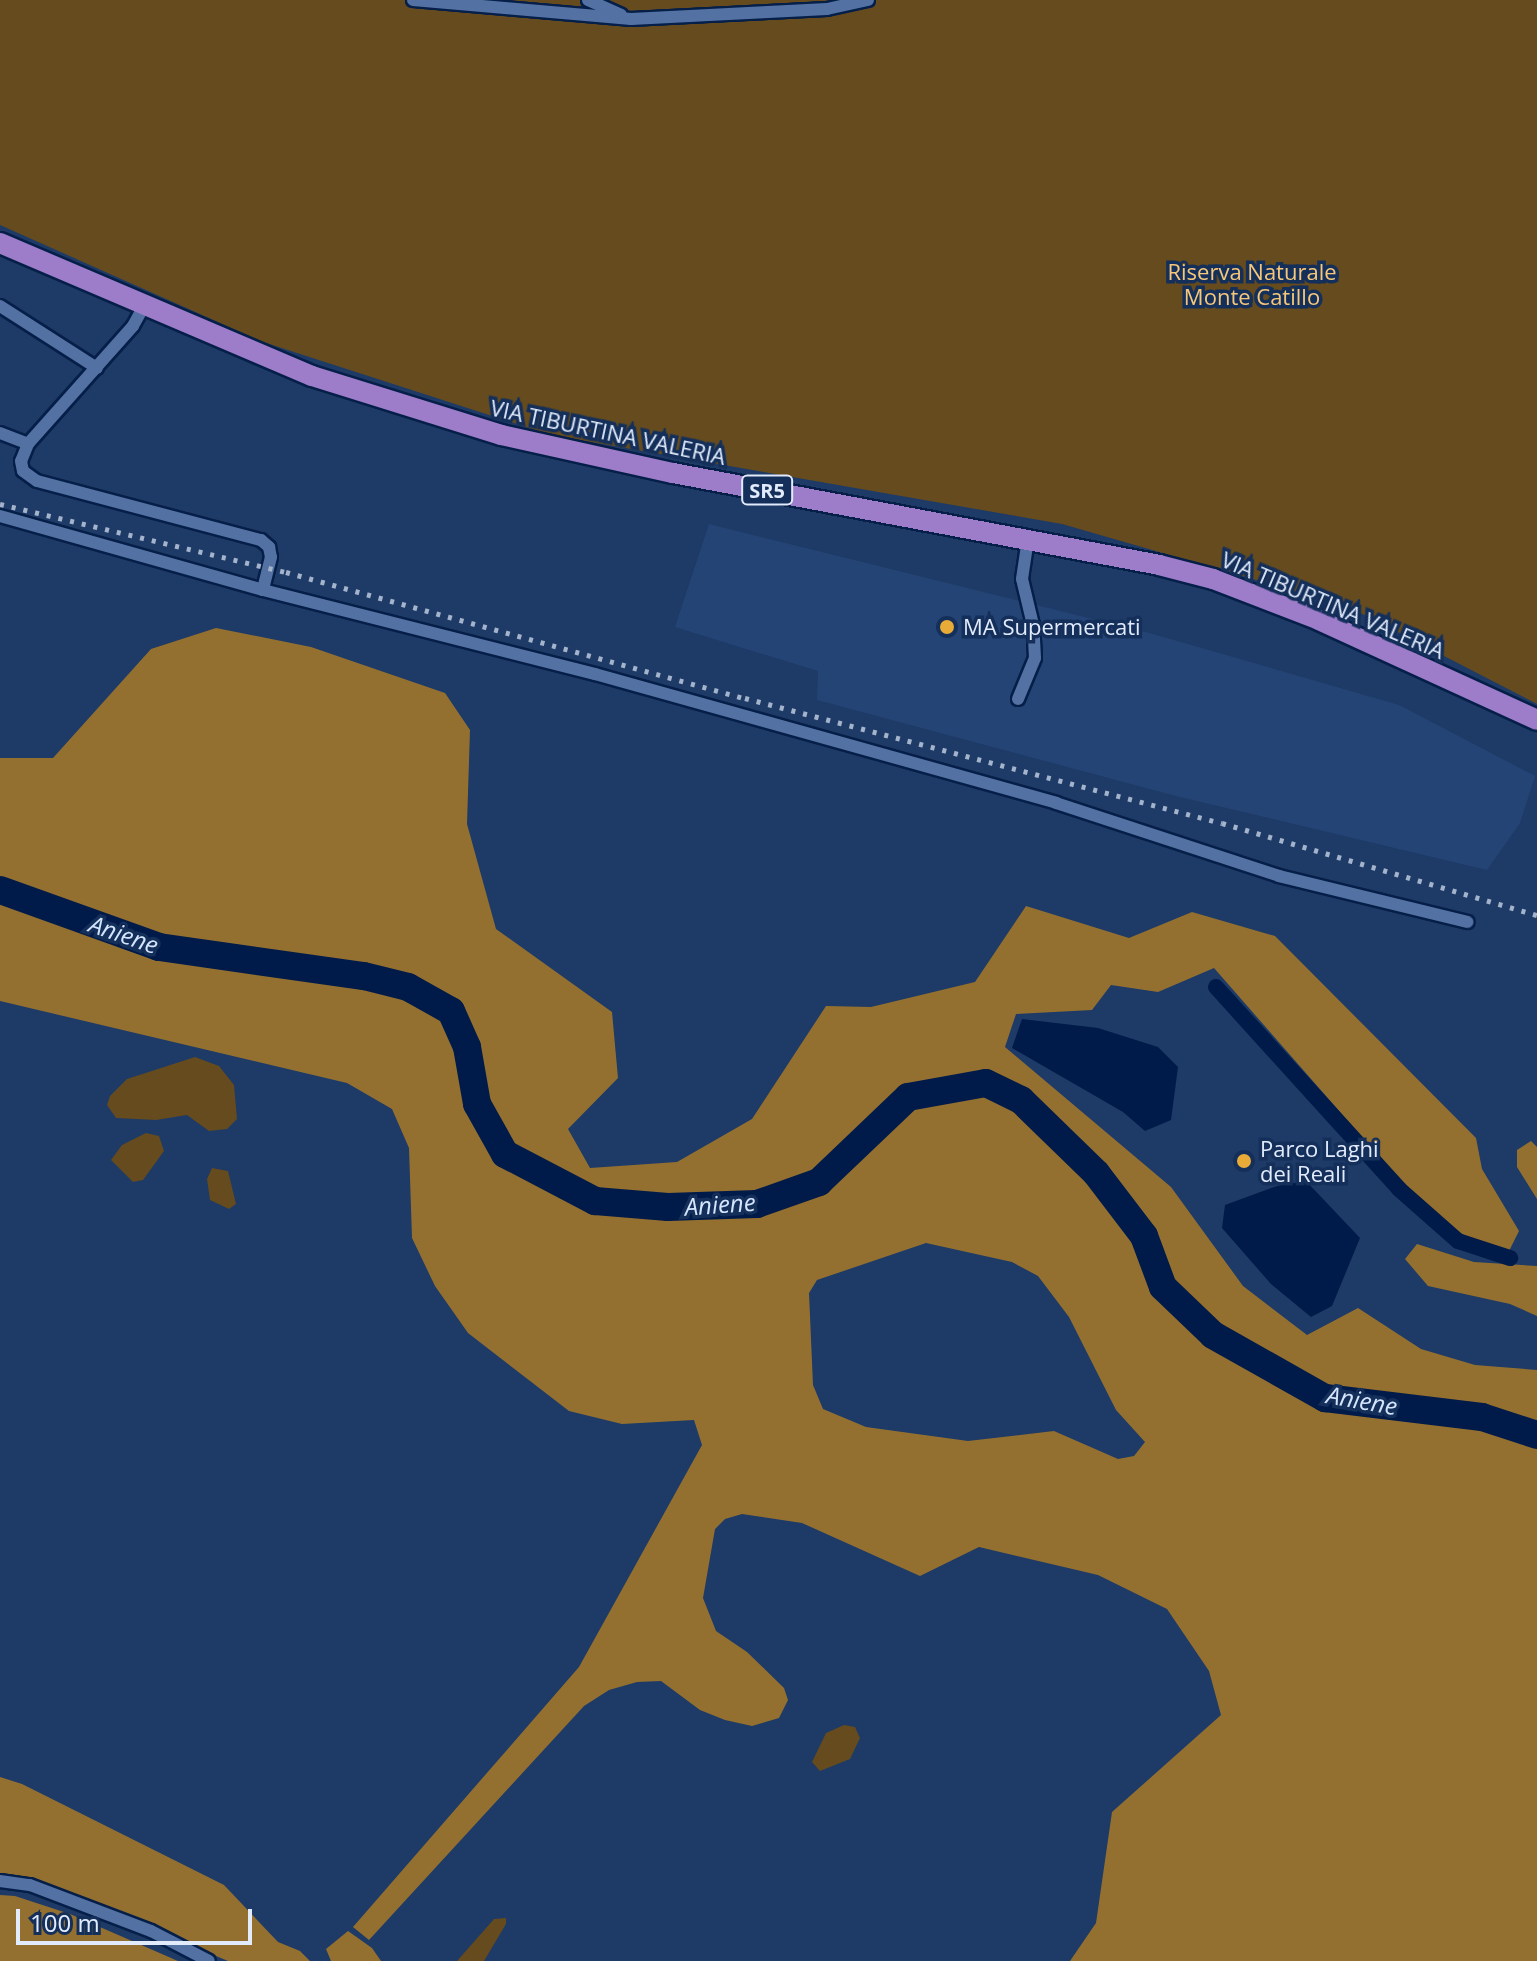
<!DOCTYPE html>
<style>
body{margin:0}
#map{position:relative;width:1537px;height:1961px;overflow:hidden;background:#1e3a66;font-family:"Open Sans",sans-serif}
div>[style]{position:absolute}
.built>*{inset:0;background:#254476}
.green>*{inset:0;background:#654b1e}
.forest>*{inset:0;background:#947030}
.water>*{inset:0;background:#001b49}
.canal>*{height:16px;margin:-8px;padding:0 8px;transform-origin:8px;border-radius:8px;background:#001b49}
.river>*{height:28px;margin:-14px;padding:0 14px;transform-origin:14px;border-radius:14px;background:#001b49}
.roads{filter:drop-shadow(2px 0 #051f49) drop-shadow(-2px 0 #051f49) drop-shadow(0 2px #051f49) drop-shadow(0 -2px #051f49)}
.minor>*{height:12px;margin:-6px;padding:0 6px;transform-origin:6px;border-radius:6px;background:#5372a3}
.primary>*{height:20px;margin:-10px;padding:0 10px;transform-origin:10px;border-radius:10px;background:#9d7dc9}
.rail>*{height:5px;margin-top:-2.5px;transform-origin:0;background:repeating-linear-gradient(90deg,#a4b4cd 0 4px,transparent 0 12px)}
.dots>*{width:22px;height:22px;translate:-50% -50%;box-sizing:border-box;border:4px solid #142f5a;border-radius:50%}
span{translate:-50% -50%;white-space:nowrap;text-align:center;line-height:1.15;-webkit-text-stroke:7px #142f5a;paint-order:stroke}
.shield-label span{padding:2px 6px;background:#142f5a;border:2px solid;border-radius:6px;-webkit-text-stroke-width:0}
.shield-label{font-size:20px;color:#e1ebfc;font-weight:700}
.park-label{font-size:22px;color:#f6c779}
.street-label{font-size:22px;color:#e1ebfc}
.poi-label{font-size:22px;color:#e1ebfc}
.left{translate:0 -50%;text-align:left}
.water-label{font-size:24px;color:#d5e5fd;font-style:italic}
.scale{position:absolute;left:16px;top:1909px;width:236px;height:36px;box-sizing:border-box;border:4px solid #e1ebfc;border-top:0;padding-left:10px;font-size:24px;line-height:28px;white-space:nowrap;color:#e1ebfc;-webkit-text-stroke:6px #142f5a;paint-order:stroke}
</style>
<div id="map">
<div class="built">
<i style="clip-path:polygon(709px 524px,1153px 634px,1399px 705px,1535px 776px,1520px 823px,1487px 870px,1176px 796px,817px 700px,818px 671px,675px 627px)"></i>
</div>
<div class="green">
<i style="clip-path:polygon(0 0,1537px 0,1537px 704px,1347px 606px,1062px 524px,551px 435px,263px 342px,0 225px)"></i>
<i style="clip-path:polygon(195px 1057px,219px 1066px,234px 1085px,237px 1119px,227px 1129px,209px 1131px,187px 1115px,156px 1120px,116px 1118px,107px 1105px,110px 1096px,127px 1079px)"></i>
<i style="clip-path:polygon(146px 1133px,159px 1136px,164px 1151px,143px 1180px,133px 1182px,111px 1160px,122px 1145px)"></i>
<i style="clip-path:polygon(212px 1168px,228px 1171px,236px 1204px,229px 1209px,210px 1200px,207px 1179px)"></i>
<i style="clip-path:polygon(844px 1725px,855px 1727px,860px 1738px,850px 1759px,820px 1771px,812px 1762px,826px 1733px)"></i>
<i style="clip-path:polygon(506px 1918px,506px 1924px,484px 1961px,457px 1961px,494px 1919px)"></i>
</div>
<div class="forest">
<i style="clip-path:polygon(evenodd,216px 628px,311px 647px,445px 693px,470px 730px,467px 824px,496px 929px,612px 1012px,618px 1078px,568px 1129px,590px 1168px,677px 1162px,752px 1119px,826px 1006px,871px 1007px,975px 982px,1026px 906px,1129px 938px,1192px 912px,1275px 936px,1476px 1138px,1482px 1169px,1519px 1231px,1509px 1251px,1459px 1233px,1402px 1183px,1214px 968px,1158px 992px,1111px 985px,1092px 1010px,1016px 1014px,1005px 1047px,1171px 1187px,1243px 1286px,1307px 1335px,1358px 1308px,1421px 1349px,1475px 1365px,1537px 1370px,1537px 1961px,1070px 1961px,1096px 1923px,1112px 1812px,1221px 1715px,1209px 1671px,1167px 1609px,1098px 1575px,979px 1547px,920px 1576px,802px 1523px,742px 1514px,725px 1519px,715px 1529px,703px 1598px,716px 1631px,747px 1652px,784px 1688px,788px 1700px,779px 1718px,752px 1726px,725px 1720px,700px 1710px,661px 1681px,637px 1682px,609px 1690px,584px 1706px,369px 1940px,353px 1927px,579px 1667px,702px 1445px,694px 1420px,622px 1424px,569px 1411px,468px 1333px,435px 1286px,412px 1238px,409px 1148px,392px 1109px,347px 1083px,0 1001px,0 758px,53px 758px,151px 649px,216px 628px,926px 1243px,1012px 1262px,1038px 1276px,1069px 1317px,1116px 1410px,1145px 1442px,1134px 1456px,1118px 1459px,1054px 1431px,968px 1441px,866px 1427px,823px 1409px,813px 1385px,809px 1293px,817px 1280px,926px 1243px)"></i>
<i style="clip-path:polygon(1531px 1141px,1537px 1147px,1537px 1199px,1517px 1167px,1517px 1150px)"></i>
<i style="clip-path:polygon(1417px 1244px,1474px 1262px,1537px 1266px,1537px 1316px,1510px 1304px,1428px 1286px,1405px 1259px)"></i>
<i style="clip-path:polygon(0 1777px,22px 1784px,224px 1885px,278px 1942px,300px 1951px,310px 1961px,228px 1961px,33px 1879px,0 1875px)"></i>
<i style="clip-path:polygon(0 1895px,15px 1896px,70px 1914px,178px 1961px,0 1961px)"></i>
<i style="clip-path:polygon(348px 1931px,372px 1948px,381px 1961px,331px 1961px,326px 1949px)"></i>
</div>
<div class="water">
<i style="clip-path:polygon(1022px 1019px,1098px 1028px,1158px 1047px,1178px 1067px,1171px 1120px,1145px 1131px,1123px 1112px,1012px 1048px)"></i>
<i style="clip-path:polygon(1306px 1181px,1360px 1238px,1332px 1306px,1311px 1317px,1271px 1284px,1222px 1228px,1225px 1205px,1277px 1186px)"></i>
</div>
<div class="canal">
<i style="left:1216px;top:987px;width:273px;rotate:47.8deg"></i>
<i style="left:1399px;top:1189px;width:79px;rotate:41.4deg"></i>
<i style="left:1458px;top:1241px;width:55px;rotate:18.1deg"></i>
</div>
<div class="river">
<i style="left:0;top:890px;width:169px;rotate:19.7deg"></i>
<i style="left:159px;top:947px;width:207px;rotate:8.1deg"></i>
<i style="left:364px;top:976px;width:45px;rotate:14deg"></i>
<i style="left:408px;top:987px;width:49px;rotate:29.2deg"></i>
<i style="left:451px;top:1011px;width:39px;rotate:66deg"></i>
<i style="left:467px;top:1047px;width:58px;rotate:80deg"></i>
<i style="left:477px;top:1104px;width:57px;rotate:60.8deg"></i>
<i style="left:505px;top:1154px;width:102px;rotate:27.6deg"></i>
<i style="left:595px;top:1201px;width:73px;rotate:4.7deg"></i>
<i style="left:668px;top:1207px;width:89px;rotate:-1.9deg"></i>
<i style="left:757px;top:1204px;width:66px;rotate:-19.5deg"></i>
<i style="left:819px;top:1182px;width:123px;rotate:-43.7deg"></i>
<i style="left:908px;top:1097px;width:79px;rotate:-10.2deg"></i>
<i style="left:986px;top:1083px;width:39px;rotate:26deg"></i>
<i style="left:1021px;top:1100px;width:105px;rotate:44.2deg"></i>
<i style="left:1096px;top:1173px;width:79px;rotate:52.7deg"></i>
<i style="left:1144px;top:1236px;width:54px;rotate:69.6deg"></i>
<i style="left:1163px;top:1287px;width:69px;rotate:43.8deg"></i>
<i style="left:1213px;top:1335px;width:129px;rotate:29.4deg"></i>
<i style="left:1325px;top:1398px;width:158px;rotate:6.9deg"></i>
<i style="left:1482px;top:1417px;width:58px;rotate:18.1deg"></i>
</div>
<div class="roads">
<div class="minor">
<i style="left:413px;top:0;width:219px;rotate:5deg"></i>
<i style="left:631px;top:19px;width:196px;rotate:-2.9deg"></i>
<i style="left:827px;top:9px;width:42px;rotate:-12.4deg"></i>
<i style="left:588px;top:0;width:36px;rotate:24deg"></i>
<i style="left:0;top:306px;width:115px;rotate:32.6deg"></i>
<i style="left:144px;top:306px;width:23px;rotate:119deg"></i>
<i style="left:133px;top:326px;width:158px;rotate:131.7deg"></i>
<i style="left:28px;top:444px;width:18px;rotate:112deg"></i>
<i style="left:21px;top:461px;width:10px;rotate:79deg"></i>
<i style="left:23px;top:471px;width:17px;rotate:36deg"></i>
<i style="left:37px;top:481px;width:232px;rotate:14.8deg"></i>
<i style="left:261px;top:540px;width:11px;rotate:41deg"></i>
<i style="left:269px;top:547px;width:10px;rotate:79deg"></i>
<i style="left:271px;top:557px;width:34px;rotate:104deg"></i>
<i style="left:0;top:433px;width:30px;rotate:21deg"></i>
<i style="left:0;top:516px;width:273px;rotate:15.7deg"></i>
<i style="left:263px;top:590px;width:342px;rotate:14.2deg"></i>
<i style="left:595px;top:674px;width:479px;rotate:15.6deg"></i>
<i style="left:1056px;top:803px;width:235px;rotate:18.1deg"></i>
<i style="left:1279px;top:876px;width:194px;rotate:13.7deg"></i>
<i style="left:1018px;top:699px;width:44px;rotate:-67.5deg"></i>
<i style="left:1035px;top:658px;width:33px;rotate:-93deg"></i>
<i style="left:1033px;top:625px;width:47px;rotate:-103.4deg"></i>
<i style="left:1022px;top:579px;width:40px;rotate:-81.5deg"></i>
<i style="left:0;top:1881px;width:30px;rotate:8deg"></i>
<i style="left:30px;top:1885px;width:129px;rotate:20.8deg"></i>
<i style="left:151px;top:1931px;width:65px;rotate:27.3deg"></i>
</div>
<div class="primary">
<i style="left:0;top:243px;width:339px;rotate:23.1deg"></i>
<i style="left:312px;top:376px;width:198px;rotate:17.3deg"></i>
<i style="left:501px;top:435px;width:176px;rotate:12.5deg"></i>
<i style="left:673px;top:473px;width:495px;rotate:10.7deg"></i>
<i style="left:1159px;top:565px;width:56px;rotate:14.5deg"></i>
<i style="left:1213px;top:579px;width:114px;rotate:21.1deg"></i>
<i style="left:1319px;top:620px;width:240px;rotate:24.6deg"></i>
</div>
</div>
<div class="rail">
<i style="left:0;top:504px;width:294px;rotate:13.4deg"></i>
<i style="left:286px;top:572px;width:476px;rotate:15.4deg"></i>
<i style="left:745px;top:698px;width:493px;rotate:14.7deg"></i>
<i style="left:1222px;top:823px;width:328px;rotate:16.3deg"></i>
</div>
<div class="dots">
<i style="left:947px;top:627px;background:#e8ab37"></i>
<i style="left:1244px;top:1161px;background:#e8ab37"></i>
</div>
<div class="shield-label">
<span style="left:767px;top:490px">SR5</span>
</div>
<div class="park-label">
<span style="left:1252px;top:284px">Riserva Naturale<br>Monte Catillo</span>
</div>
<div class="street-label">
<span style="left:608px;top:432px;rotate:12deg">VIA TIBURTINA VALERIA</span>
<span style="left:1333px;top:605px;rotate:23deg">VIA TIBURTINA VALERIA</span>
</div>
<div class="poi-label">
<span class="left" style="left:963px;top:627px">MA Supermercati</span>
<span class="left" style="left:1260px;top:1161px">Parco Laghi<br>dei Reali</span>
</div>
<div class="water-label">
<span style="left:124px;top:934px;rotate:19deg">Aniene</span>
<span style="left:720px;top:1204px;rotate:-4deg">Aniene</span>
<span style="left:1362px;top:1400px;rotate:10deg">Aniene</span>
</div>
<div class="scale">100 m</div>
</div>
